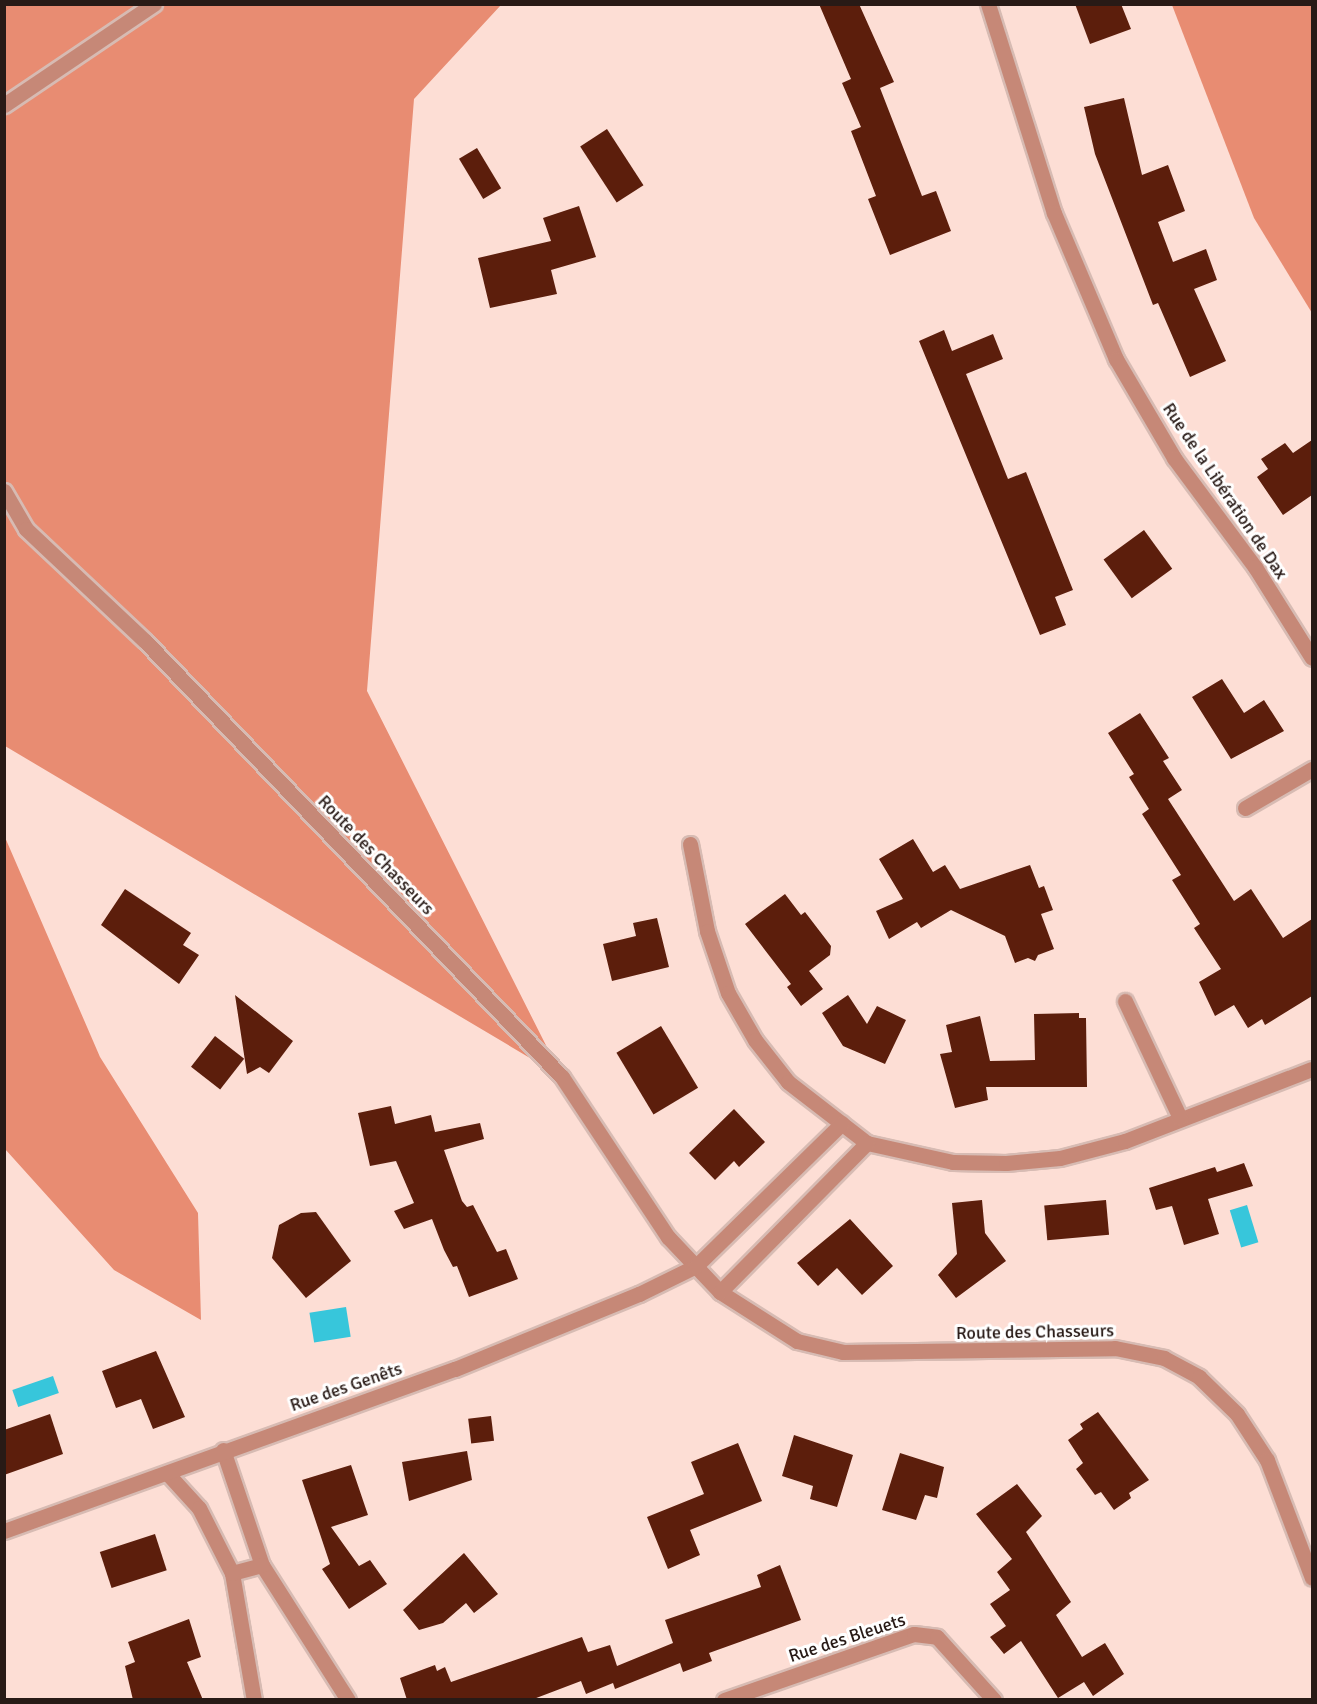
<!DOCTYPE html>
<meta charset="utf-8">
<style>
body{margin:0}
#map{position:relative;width:1317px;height:1704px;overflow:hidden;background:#fdded5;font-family:Signika,sans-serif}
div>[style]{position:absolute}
.forest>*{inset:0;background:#e88c72}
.water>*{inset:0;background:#37c6db;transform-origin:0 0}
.building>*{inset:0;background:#5c1e0c;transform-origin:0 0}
.roads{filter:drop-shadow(2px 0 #d7bbb3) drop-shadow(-2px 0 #d7bbb3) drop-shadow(0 2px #d7bbb3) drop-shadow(0 -2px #d7bbb3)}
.minor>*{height:15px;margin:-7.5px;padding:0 7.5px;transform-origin:7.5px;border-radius:7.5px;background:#c68877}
span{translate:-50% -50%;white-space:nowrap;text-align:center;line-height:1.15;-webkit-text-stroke:6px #fff;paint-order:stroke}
.street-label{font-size:18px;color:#281a16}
.frame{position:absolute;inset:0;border:6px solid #281a16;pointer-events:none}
</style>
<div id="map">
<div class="forest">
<i style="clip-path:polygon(5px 5px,501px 5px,414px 99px,367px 691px,562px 1077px,5px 746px)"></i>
<i style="clip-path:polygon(1172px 5px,1312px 5px,1312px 313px,1254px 218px)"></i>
<i style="clip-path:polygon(4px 835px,100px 1057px,198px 1213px,201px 1320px,114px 1270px,5px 1149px)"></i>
</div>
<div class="water">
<i style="left:1247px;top:1205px;width:39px;height:18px;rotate:73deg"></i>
<i style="left:346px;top:1307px;width:30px;height:37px;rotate:81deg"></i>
<i style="left:53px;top:1376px;width:18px;height:43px;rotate:71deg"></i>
</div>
<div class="building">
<i style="clip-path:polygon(819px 4px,859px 4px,894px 82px,880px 88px,922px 196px,936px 191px,951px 231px,890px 255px,868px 199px,876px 196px,851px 131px,861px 127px,842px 83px,851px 79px)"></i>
<i style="clip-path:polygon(1075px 4px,1121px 4px,1131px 29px,1090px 44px)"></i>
<i style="clip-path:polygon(1124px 98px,1142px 175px,1168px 165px,1185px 211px,1158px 222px,1173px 262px,1206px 249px,1217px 280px,1194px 289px,1226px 361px,1190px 377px,1158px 303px,1153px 305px,1095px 154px,1084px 107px)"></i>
<i style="left:607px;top:129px;width:67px;height:32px;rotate:57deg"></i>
<i style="left:477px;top:148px;width:47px;height:21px;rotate:59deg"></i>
<i style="clip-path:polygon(579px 206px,596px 257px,551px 270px,557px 294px,490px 308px,478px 258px,551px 241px,543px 218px)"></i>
<i style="clip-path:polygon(944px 330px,952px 351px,993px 334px,1003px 359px,966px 374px,1008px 479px,1026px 472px,1073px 590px,1055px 597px,1066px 625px,1040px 635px,919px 341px)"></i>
<i style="clip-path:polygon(1312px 440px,1312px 495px,1283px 515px,1257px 477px,1268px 469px,1261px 459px,1285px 443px,1293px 453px)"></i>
<i style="left:1144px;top:530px;width:48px;height:50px;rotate:54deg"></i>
<i style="clip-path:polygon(1222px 679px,1244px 713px,1264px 700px,1284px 731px,1231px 759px,1192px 697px)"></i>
<i style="clip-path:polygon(1140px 713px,1169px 758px,1163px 761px,1182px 790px,1168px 799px,1234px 901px,1251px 889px,1283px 938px,1312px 919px,1312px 996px,1265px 1025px,1262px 1019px,1248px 1028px,1234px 1005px,1215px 1016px,1199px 982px,1221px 969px,1194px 928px,1200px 924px,1172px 880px,1181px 875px,1142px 814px,1149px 809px,1129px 777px,1134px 774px,1108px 733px)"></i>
<i style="clip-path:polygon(913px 839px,933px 872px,945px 865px,960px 889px,1030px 865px,1039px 888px,1044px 886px,1053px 910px,1041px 914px,1054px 949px,1038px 955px,1035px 961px,1028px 958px,1015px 963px,1005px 936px,951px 910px,921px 928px,917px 922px,889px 939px,876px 911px,903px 899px,879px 859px)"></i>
<i style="clip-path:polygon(125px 889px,191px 933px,183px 945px,199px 955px,179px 984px,101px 925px)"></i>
<i style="clip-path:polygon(785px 894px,801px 915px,805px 912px,831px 946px,830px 955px,809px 971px,823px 989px,801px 1006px,787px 987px,791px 984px,745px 924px)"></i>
<i style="clip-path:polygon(657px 918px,669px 967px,612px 981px,603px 944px,636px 936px,633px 923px)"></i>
<i style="clip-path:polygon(235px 995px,293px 1041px,269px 1073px,260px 1067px,247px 1074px)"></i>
<i style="clip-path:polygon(848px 995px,867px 1024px,877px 1006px,906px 1020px,885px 1064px,843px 1046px,822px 1013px)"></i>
<i style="clip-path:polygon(1079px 1013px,1079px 1018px,1086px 1018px,1087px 1087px,986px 1087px,988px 1100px,955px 1108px,940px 1054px,952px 1052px,946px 1025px,980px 1016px,990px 1061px,1035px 1060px,1034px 1014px)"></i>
<i style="left:661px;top:1026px;width:72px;height:52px;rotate:59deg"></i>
<i style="left:215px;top:1036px;width:37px;height:39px;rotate:38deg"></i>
<i style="clip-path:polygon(391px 1106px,395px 1124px,431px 1115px,435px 1132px,480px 1123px,484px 1139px,444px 1150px,462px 1201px,467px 1207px,473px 1205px,497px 1252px,506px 1249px,518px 1279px,469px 1297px,457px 1266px,453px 1267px,444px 1250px,432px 1219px,404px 1229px,394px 1211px,414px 1203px,396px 1161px,370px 1166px,358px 1113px)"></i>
<i style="clip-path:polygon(734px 1109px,765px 1142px,739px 1167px,734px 1161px,715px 1180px,689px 1153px)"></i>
<i style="clip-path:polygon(1244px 1163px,1253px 1186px,1208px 1199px,1219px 1234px,1184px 1245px,1172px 1206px,1156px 1210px,1149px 1188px,1215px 1167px,1217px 1172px)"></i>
<i style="clip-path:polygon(982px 1200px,985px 1233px,1006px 1261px,956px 1298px,938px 1275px,957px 1254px,952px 1203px)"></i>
<i style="left:1106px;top:1200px;width:35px;height:62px;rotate:85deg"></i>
<i style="clip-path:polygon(316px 1212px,351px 1261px,306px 1298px,272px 1258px,279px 1225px,301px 1213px)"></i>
<i style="clip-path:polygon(850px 1219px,893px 1266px,862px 1295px,837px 1268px,818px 1286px,797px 1263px)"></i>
<i style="clip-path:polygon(156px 1351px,185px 1417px,153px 1429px,141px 1399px,116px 1408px,102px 1371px)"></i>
<i style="clip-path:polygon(1098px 1412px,1149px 1480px,1129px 1493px,1131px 1498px,1114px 1510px,1101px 1492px,1095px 1495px,1076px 1469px,1083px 1463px,1068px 1440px,1083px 1429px,1080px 1424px)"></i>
<i style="clip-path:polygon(50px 1414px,63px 1454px,4px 1475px,4px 1430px)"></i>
<i style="left:491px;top:1416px;width:25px;height:23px;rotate:83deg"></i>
<i style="clip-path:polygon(794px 1435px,853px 1455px,837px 1507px,810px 1499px,813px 1486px,782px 1476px)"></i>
<i style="clip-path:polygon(738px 1443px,762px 1501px,690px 1530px,700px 1555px,668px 1569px,647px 1517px,704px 1494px,691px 1462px)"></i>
<i style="clip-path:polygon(467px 1451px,472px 1480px,409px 1501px,402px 1462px)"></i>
<i style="clip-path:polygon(900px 1453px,944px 1467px,937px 1498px,925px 1495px,916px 1520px,882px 1510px)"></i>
<i style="clip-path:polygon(351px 1465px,368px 1515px,331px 1527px,359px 1566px,370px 1560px,387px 1584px,349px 1609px,322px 1569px,330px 1564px,302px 1480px)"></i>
<i style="clip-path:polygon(1017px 1484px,1042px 1516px,1026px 1532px,1071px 1602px,1056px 1615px,1082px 1657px,1105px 1643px,1124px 1674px,1093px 1696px,1084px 1682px,1058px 1698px,1021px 1641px,1004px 1654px,990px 1637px,1006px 1626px,990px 1604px,1010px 1590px,997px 1572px,1012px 1559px,976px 1514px)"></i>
<i style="left:155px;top:1534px;width:38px;height:58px;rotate:72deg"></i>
<i style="clip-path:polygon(464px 1553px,498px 1594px,474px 1613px,466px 1603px,443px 1623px,419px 1630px,403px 1610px)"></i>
<i style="clip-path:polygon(780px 1565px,801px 1620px,709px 1653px,712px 1661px,683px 1672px,680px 1663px,615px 1689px,613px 1683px,586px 1694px,581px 1681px,531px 1700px,407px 1700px,400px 1678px,435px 1665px,437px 1671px,445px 1667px,451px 1682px,582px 1637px,588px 1652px,610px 1645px,617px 1666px,673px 1643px,665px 1620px,761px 1587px,757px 1575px)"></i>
<i style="clip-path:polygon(189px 1619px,201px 1657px,187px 1662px,203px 1700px,133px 1700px,125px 1666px,135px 1662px,128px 1642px)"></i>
</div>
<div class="roads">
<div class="minor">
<i style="left:988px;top:4px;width:219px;rotate:72.5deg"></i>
<i style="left:1054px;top:213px;width:159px;rotate:67deg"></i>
<i style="left:1116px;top:359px;width:115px;rotate:59.6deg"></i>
<i style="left:1174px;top:458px;width:136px;rotate:53.4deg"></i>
<i style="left:1255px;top:567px;width:107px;rotate:57.9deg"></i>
<i style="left:4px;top:105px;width:181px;rotate:-34deg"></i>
<i style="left:4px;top:491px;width:44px;rotate:59.9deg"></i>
<i style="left:26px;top:529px;width:163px;rotate:43.3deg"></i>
<i style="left:145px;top:641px;width:603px;rotate:46.28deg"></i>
<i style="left:562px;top:1077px;width:192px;rotate:56.5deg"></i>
<i style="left:668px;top:1237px;width:76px;rotate:46.6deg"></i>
<i style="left:720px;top:1292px;width:91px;rotate:32.5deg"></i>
<i style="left:797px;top:1341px;width:47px;rotate:13.4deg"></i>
<i style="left:843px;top:1352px;width:272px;rotate:-0.8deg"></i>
<i style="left:1115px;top:1348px;width:50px;rotate:11.5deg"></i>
<i style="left:1164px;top:1358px;width:40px;rotate:28deg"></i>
<i style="left:1199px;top:1377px;width:53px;rotate:44.2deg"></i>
<i style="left:1237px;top:1414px;width:55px;rotate:56.9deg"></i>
<i style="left:1267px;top:1460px;width:126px;rotate:69.1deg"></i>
<i style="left:1245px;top:808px;width:78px;rotate:-30.2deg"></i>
<i style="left:690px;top:844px;width:89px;rotate:78.9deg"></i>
<i style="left:707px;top:931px;width:65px;rotate:71.3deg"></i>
<i style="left:728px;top:993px;width:54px;rotate:60.1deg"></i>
<i style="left:755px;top:1040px;width:53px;rotate:51.8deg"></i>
<i style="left:788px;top:1082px;width:100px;rotate:37.7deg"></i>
<i style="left:867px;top:1143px;width:88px;rotate:12.5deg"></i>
<i style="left:953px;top:1162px;width:53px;rotate:1.1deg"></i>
<i style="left:1006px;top:1163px;width:54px;rotate:-5.3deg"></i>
<i style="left:1060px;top:1158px;width:67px;rotate:-14.7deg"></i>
<i style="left:1125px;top:1141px;width:200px;rotate:-21.1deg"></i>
<i style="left:1125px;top:1001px;width:129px;rotate:64.8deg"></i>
<i style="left:720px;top:1292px;width:209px;rotate:-45.4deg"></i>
<i style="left:223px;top:1450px;width:121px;rotate:71.3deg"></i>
<i style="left:262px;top:1565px;width:160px;rotate:57.5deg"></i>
<i style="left:167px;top:1473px;width:47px;rotate:47.6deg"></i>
<i style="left:199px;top:1508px;width:73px;rotate:63.1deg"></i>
<i style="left:232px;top:1573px;width:129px;rotate:80.2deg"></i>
<i style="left:4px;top:1531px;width:479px;rotate:-19.8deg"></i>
<i style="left:455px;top:1369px;width:199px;rotate:-22.2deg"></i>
<i style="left:639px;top:1294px;width:64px;rotate:-26.2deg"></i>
<i style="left:696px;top:1266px;width:204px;rotate:-44.4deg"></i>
<i style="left:232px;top:1573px;width:31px;rotate:-15deg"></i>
<i style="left:724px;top:1700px;width:201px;rotate:-19.2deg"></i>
<i style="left:914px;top:1634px;width:23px;rotate:7deg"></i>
<i style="left:937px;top:1637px;width:85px;rotate:47.9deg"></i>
</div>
</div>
<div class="street-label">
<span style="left:1225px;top:491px;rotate:56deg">Rue de la Libération de Dax</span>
<span style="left:376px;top:855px;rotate:46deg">Route des Chasseurs</span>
<span style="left:1035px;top:1332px;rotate:-1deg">Route des Chasseurs</span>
<span style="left:346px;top:1387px;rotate:-19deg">Rue des Genêts</span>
<span style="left:847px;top:1638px;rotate:-18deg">Rue des Bleuets</span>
</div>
<div class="frame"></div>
</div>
